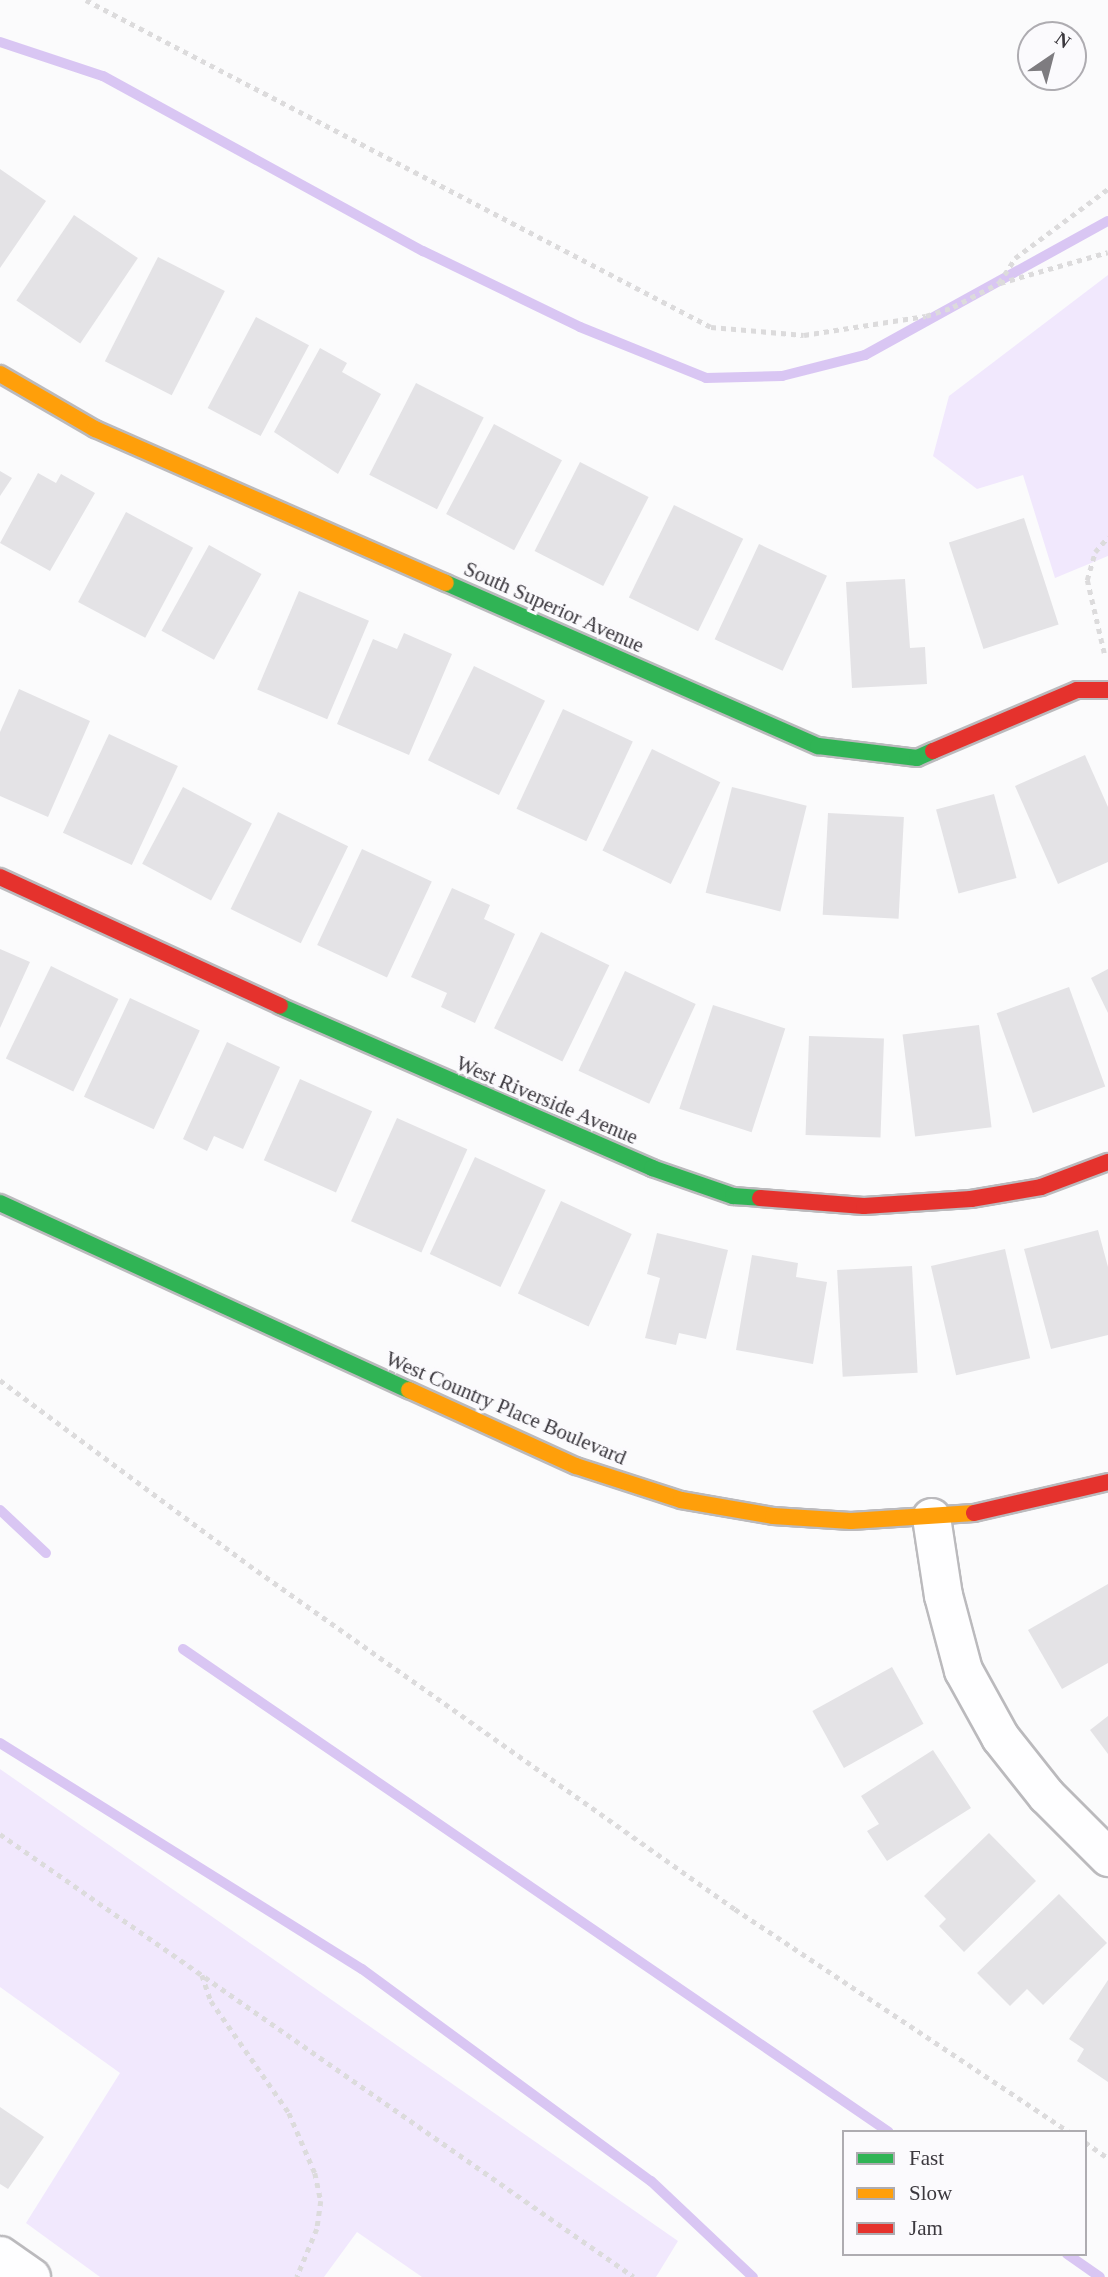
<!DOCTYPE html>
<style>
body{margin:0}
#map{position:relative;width:1108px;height:2277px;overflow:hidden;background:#fbfbfc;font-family:"Times New Roman",serif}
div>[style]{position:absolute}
.green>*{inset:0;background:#f1e8fd}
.stream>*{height:10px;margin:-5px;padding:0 5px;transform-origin:5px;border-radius:5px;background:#d9c6f3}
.building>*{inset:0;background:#e4e3e6;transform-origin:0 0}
.path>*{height:4.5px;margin-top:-2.25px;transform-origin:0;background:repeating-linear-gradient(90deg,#dcdbdc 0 5px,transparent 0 10px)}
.roads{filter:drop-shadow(2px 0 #bbbabd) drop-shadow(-2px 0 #bbbabd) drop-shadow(0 2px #bbbabd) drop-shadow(0 -2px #bbbabd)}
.street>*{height:37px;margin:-18.5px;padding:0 18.5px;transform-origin:18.5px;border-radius:18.5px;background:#fefeff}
.fast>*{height:16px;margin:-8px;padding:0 8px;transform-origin:8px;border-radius:8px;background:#30b455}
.slow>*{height:16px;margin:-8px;padding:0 8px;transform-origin:8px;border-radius:8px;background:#ff9f0a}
.jam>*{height:16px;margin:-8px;padding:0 8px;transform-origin:8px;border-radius:8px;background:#e5322d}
span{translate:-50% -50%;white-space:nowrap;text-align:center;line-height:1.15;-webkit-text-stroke:6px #fbfafd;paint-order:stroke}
.street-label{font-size:21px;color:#3b383e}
.legend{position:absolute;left:842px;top:2130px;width:245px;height:126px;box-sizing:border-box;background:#fbfafd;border:2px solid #aeacb1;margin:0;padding:9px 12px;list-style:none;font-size:21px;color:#3b383e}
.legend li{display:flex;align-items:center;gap:14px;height:35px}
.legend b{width:35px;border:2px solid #aeacb1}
.north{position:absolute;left:1017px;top:21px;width:70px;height:70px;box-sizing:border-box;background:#fbfafd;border:2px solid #aeacb1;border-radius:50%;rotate:35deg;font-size:19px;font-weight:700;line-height:28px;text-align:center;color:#3b383e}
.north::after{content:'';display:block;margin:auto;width:24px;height:32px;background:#7e7c80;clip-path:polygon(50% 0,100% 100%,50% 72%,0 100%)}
</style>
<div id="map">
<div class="green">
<i style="clip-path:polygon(1108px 275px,1108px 556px,1055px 578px,1023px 475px,977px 489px,933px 456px,949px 396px)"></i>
<i style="clip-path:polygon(0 1769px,678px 2241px,656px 2277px,422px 2277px,357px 2232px,324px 2277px,100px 2277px,26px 2223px,120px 2073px,0 1987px)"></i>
</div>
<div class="stream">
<i style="left:0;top:42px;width:108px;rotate:18.3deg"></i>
<i style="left:103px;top:76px;width:365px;rotate:28.7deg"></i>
<i style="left:423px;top:251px;width:174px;rotate:25.8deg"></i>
<i style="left:580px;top:327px;width:136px;rotate:22deg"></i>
<i style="left:706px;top:378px;width:76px;rotate:-1.5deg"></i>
<i style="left:782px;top:376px;width:86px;rotate:-14.2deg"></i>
<i style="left:865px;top:355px;width:277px;rotate:-28.9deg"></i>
<i style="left:0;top:1510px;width:63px;rotate:43.1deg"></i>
<i style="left:183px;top:1649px;width:855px;rotate:34.38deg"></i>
<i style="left:0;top:1743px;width:427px;rotate:32deg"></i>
<i style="left:362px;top:1969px;width:358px;rotate:36.3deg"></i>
<i style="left:651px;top:2181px;width:140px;rotate:43.3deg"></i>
<i style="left:1067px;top:2254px;width:40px;rotate:34.9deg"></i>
</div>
<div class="building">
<i style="clip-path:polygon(0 169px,46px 201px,0 268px)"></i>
<i style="left:74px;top:215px;width:77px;height:103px;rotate:34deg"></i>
<i style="left:158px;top:257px;width:75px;height:117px;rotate:27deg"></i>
<i style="left:256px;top:317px;width:60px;height:103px;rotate:28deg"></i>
<i style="clip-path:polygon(320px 348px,347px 363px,342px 372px,381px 394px,338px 474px,274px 432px)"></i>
<i style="left:416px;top:383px;width:76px;height:103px;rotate:27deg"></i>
<i style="left:494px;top:424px;width:77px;height:102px;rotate:28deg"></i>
<i style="left:580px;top:462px;width:77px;height:100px;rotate:27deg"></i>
<i style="clip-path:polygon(0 471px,12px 478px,0 496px)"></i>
<i style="clip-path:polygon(38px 473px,56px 483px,61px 474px,95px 493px,50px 571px,0 543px)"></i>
<i style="left:674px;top:505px;width:77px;height:103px;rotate:26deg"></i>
<i style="left:126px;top:512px;width:76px;height:102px;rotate:28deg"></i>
<i style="left:1024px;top:518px;width:112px;height:79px;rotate:72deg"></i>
<i style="left:759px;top:544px;width:75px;height:105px;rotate:25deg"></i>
<i style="left:209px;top:545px;width:60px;height:98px;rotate:29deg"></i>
<i style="clip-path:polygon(905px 579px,910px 648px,925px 647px,927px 684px,852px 688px,846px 582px)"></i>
<i style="left:299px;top:591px;width:76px;height:107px;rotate:23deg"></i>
<i style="clip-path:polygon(404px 633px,452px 654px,409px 755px,337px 724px,373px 639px,397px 649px)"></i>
<i style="left:474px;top:666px;width:79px;height:105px;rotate:26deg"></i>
<i style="clip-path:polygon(19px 689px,90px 721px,48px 817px,0 796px,0 732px)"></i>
<i style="left:563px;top:709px;width:77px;height:110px;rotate:25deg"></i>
<i style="left:109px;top:734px;width:76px;height:109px;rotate:25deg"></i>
<i style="left:652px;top:749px;width:76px;height:113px;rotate:26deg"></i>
<i style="clip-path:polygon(1085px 755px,1108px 807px,1108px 862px,1058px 884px,1015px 786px)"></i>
<i style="left:183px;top:787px;width:78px;height:87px;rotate:28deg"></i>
<i style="left:732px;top:787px;width:77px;height:109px;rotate:14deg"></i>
<i style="left:994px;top:794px;width:87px;height:60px;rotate:75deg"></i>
<i style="left:278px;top:812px;width:78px;height:108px;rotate:26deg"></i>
<i style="left:828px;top:813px;width:76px;height:102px;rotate:3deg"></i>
<i style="left:362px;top:849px;width:77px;height:106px;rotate:25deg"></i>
<i style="clip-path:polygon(452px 888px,490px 905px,484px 919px,515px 934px,475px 1023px,441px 1007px,447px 993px,411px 977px)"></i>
<i style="left:541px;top:932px;width:76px;height:107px;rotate:26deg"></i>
<i style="clip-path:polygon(0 949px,30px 962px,0 1028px)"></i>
<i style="left:51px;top:966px;width:75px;height:103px;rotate:26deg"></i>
<i style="clip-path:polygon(1108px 969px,1108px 1013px,1091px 978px)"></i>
<i style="left:625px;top:971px;width:78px;height:110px;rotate:25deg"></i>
<i style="left:1069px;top:987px;width:106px;height:77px;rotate:70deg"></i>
<i style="left:130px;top:998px;width:77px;height:109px;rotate:25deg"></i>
<i style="left:713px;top:1005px;width:76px;height:109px;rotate:18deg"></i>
<i style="left:979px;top:1025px;width:103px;height:77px;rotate:83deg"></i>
<i style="left:809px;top:1036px;width:75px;height:99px;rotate:2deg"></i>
<i style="clip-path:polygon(227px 1042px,280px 1067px,243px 1149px,214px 1136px,207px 1151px,183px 1139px)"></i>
<i style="left:300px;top:1079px;width:79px;height:89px;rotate:24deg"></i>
<i style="left:397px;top:1118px;width:77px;height:113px;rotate:24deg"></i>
<i style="left:475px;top:1157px;width:78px;height:107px;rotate:25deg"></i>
<i style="left:561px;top:1201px;width:78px;height:102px;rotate:25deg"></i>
<i style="clip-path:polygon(1098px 1230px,1108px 1267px,1108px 1335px,1051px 1349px,1024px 1249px)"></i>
<i style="clip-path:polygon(657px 1233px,728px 1250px,706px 1339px,679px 1333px,676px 1345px,645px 1338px,660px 1278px,647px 1274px)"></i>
<i style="left:1005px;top:1249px;width:112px;height:76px;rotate:77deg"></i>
<i style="clip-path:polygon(752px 1255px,798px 1263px,796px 1277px,827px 1282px,813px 1364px,736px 1350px)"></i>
<i style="left:912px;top:1266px;width:107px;height:75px;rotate:87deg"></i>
<i style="clip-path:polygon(1108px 1584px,1108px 1663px,1062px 1689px,1028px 1630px)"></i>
<i style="left:892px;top:1667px;width:65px;height:91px;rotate:61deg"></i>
<i style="clip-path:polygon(1108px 1716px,1108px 1754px,1090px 1730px)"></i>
<i style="clip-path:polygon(933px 1750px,971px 1808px,887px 1861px,867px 1831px,879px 1824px,861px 1796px)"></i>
<i style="clip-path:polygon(989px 1833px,1036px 1881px,964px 1952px,939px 1926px,946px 1919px,924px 1896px)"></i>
<i style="clip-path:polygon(1059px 1894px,1107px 1943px,1043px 2005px,1027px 1989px,1010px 2006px,977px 1973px)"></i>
<i style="clip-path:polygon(1108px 1980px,1108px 2082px,1077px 2061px,1084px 2049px,1069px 2039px)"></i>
<i style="clip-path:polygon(0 2107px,44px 2137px,8px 2189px,0 2184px)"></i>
</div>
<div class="path">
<i style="left:86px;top:0;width:705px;rotate:27.62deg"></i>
<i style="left:711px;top:327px;width:93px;rotate:4.9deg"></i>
<i style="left:804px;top:335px;width:123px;rotate:-8.9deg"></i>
<i style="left:926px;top:316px;width:28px;rotate:-18deg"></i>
<i style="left:953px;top:307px;width:52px;rotate:-27.6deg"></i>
<i style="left:999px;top:283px;width:30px;rotate:-57deg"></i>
<i style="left:1015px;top:258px;width:116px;rotate:-36.6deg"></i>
<i style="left:1000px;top:283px;width:112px;rotate:-16deg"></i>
<i style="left:1104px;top:653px;width:75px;rotate:-103.1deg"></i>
<i style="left:1087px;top:580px;width:29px;rotate:-74deg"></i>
<i style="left:1095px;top:552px;width:20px;rotate:-49deg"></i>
<i style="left:0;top:1380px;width:310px;rotate:36.6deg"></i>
<i style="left:249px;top:1565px;width:595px;rotate:35.29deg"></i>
<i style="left:735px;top:1909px;width:402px;rotate:33.7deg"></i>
<i style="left:0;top:1834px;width:773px;rotate:34.94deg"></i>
<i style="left:202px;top:1975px;width:28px;rotate:71deg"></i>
<i style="left:211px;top:2001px;width:136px;rotate:55.1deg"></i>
<i style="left:289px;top:2113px;width:65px;rotate:66.6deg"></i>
<i style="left:315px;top:2173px;width:29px;rotate:78deg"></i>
<i style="left:321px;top:2201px;width:28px;rotate:98deg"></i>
<i style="left:317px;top:2229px;width:52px;rotate:112.6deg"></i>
<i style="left:1085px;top:2142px;width:28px;rotate:35deg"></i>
</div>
<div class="roads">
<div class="street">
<i style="left:931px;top:1517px;width:79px;rotate:81.3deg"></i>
<i style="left:943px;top:1595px;width:78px;rotate:75.1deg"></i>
<i style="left:963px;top:1670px;width:77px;rotate:61.1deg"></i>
<i style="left:1000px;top:1737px;width:74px;rotate:51.6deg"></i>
<i style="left:1046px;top:1795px;width:88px;rotate:45deg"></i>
<i style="left:0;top:2255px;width:38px;rotate:35deg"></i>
</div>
<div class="fast">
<i style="left:446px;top:583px;width:406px;rotate:23.7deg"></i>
<i style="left:818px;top:746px;width:100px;rotate:6.9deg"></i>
<i style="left:917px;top:758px;width:17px;rotate:-24deg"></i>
<i style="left:280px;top:1006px;width:406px;rotate:23.5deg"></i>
<i style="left:652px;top:1168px;width:86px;rotate:19.1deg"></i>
<i style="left:733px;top:1196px;width:27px;rotate:4deg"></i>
<i style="left:0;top:1203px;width:450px;rotate:24.6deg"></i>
</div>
<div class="slow">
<i style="left:0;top:374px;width:110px;rotate:30.1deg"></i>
<i style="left:95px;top:429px;width:383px;rotate:23.7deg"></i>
<i style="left:409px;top:1390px;width:183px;rotate:24.5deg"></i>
<i style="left:576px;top:1466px;width:110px;rotate:17.9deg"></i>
<i style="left:681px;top:1500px;width:93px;rotate:9.9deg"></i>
<i style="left:773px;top:1516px;width:78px;rotate:3.7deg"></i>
<i style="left:851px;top:1521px;width:123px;rotate:-3.7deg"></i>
</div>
<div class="jam">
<i style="left:933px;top:751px;width:156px;rotate:-23deg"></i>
<i style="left:1077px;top:690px;width:31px"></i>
<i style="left:0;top:877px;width:308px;rotate:24.7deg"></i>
<i style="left:760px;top:1198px;width:104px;rotate:4.4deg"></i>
<i style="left:864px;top:1206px;width:107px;rotate:-3.7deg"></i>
<i style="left:971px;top:1199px;width:71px;rotate:-9.7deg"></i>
<i style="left:1041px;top:1187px;width:72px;rotate:-20.5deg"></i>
<i style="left:974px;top:1513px;width:138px;rotate:-13deg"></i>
</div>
</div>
<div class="street-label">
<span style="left:554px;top:607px;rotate:24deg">South Superior Avenue</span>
<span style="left:547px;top:1100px;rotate:23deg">West Riverside Avenue</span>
<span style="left:506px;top:1408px;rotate:23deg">West Country Place Boulevard</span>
</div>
<ul class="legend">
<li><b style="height:9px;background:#30b455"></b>Fast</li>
<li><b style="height:9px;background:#ff9f0a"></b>Slow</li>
<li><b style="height:9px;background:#e5322d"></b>Jam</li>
</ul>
<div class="north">N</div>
</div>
